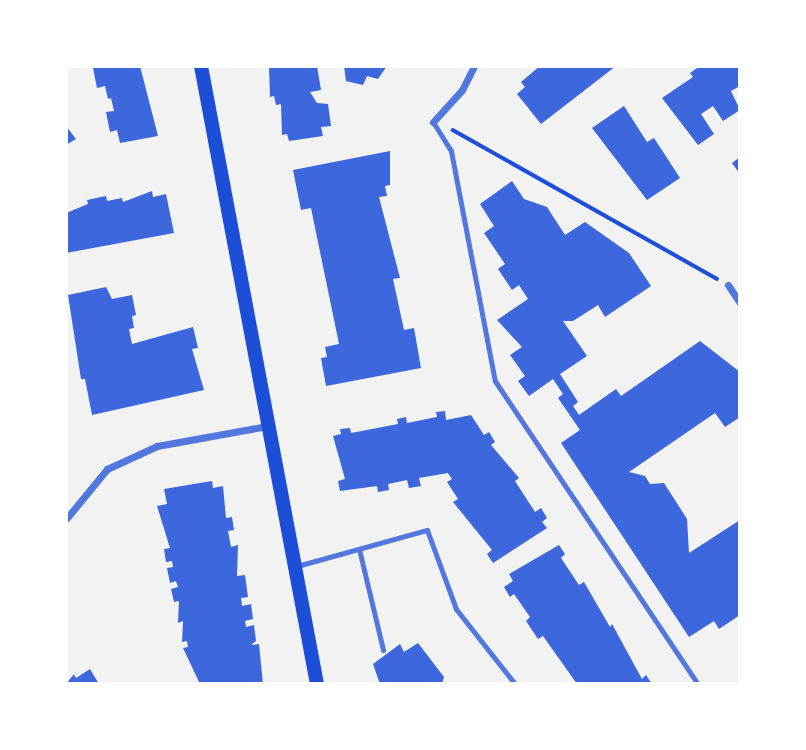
<!DOCTYPE html>
<style>
body{margin:0}
#map{position:relative;width:806px;height:750px;overflow:hidden;background:#f2f2f2;font-family:Helvetica,sans-serif}
div>[style]{position:absolute}
.building>*{inset:0;background:#3d67dc}
.path>*{height:3.5px;margin:-1.75px;padding:0 1.75px;transform-origin:1.75px;border-radius:1.75px;background:#1d4ed8}
.service>*{height:5px;margin:-2.5px;padding:0 2.5px;transform-origin:2.5px;border-radius:2.5px;background:#5277de}
.minor>*{height:7px;margin:-3.5px;padding:0 3.5px;transform-origin:3.5px;border-radius:3.5px;background:#5277de}
.secondary>*{height:14px;margin:-7px;padding:0 7px;transform-origin:7px;border-radius:7px;background:#1d4ed8}
span{translate:-50% -50%;white-space:nowrap;text-align:center;line-height:1.15;-webkit-text-stroke:5px #fff;paint-order:stroke}
.frame{position:absolute;inset:0;border:68px solid #fff;pointer-events:none}
</style>
<div id="map">
<div class="building">
<i style="clip-path:polygon(140px 66px,158px 136px,120px 143px,117px 130px,110px 132px,106px 112px,114px 111px,111px 98px,108px 99px,105px 86px,97px 88px,93px 68px)"></i>
<i style="clip-path:polygon(269px 66px,317px 66px,321px 90px,310px 92px,317px 103px,328px 104px,331px 126px,321px 127px,323px 136px,289px 141px,287px 134px,282px 135px,281px 104px,276px 105px,274px 96px,270px 97px)"></i>
<i style="clip-path:polygon(344px 66px,387px 66px,378px 79px,367px 76px,363px 85px,346px 81px)"></i>
<i style="clip-path:polygon(540px 66px,548px 67px,616px 66px,541px 124px,517px 94px,525px 87px,521px 82px)"></i>
<i style="clip-path:polygon(700px 66px,740px 66px,740px 86px,731px 91px,740px 110px,723px 121px,713px 106px,701px 114px,714px 134px,698px 145px,662px 98px,693px 77px,690px 73px)"></i>
<i style="clip-path:polygon(624px 106px,647px 142px,654px 138px,680px 178px,647px 200px,592px 128px)"></i>
<i style="clip-path:polygon(66px 126px,76px 139px,66px 145px)"></i>
<i style="clip-path:polygon(390px 151px,390px 185px,385px 186px,387px 196px,379px 197px,400px 278px,393px 279px,404px 330px,414px 328px,421px 368px,326px 386px,321px 358px,327px 357px,325px 347px,339px 344px,311px 208px,301px 210px,293px 170px)"></i>
<i style="clip-path:polygon(740px 157px,740px 174px,732px 163px)"></i>
<i style="clip-path:polygon(512px 181px,524px 199px,547px 207px,565px 235px,585px 222px,629px 253px,651px 286px,605px 317px,598px 305px,573px 321px,563px 321px,587px 356px,560px 374px,578px 402px,573px 406px,579px 415px,616px 389px,621px 396px,700px 341px,740px 372px,740px 417px,725px 427px,715px 413px,629px 472px,645px 476px,650px 484px,664px 483px,687px 519px,689px 553px,740px 520px,740px 615px,719px 629px,714px 621px,689px 637px,561px 443px,580px 430px,558px 398px,563px 394px,553px 379px,529px 396px,518px 381px,525px 376px,510px 355px,522px 347px,497px 320px,528px 299px,519px 285px,512px 290px,498px 269px,505px 264px,484px 233px,494px 226px,480px 204px)"></i>
<i style="clip-path:polygon(152px 191px,153px 197px,166px 194px,174px 233px,66px 253px,66px 213px,88px 204px,87px 200px,106px 196px,107px 201px,122px 198px,123px 202px)"></i>
<i style="clip-path:polygon(106px 287px,112px 299px,132px 295px,136px 315px,132px 316px,134px 328px,129px 329px,132px 344px,193px 327px,198px 348px,192px 349px,204px 390px,92px 415px,85px 379px,81px 379px,68px 295px)"></i>
<i style="clip-path:polygon(445px 411px,446px 420px,471px 415px,484px 435px,489px 432px,495px 442px,491px 445px,519px 478px,515px 481px,535px 512px,541px 508px,547px 518px,542px 522px,547px 528px,493px 563px,487px 554px,492px 550px,453px 502px,458px 499px,447px 482px,452px 479px,448px 473px,419px 478px,421px 486px,409px 488px,407px 480px,388px 484px,389px 490px,378px 492px,377px 486px,340px 491px,338px 481px,345px 479px,333px 436px,341px 434px,340px 429px,350px 428px,351px 433px,398px 424px,397px 419px,406px 417px,407px 423px,437px 417px,436px 412px)"></i>
<i style="clip-path:polygon(212px 481px,213px 488px,223px 486px,226px 518px,232px 517px,234px 530px,228px 531px,231px 547px,238px 545px,237px 576px,245px 575px,248px 597px,241px 598px,242px 606px,251px 604px,253px 619px,245px 621px,246px 627px,254px 625px,256px 641px,251px 645px,259px 644px,263px 684px,200px 684px,183px 648px,188px 647px,187px 641px,182px 642px,183px 621px,178px 623px,179px 601px,174px 602px,171px 589px,178px 587px,176px 581px,170px 583px,167px 568px,173px 567px,172px 561px,166px 562px,164px 549px,170px 548px,157px 506px,167px 504px,164px 489px)"></i>
<i style="clip-path:polygon(559px 545px,565px 554px,561px 558px,579px 585px,584px 582px,610px 627px,612px 624px,642px 679px,646px 675px,652px 684px,577px 684px,543px 636px,538px 639px,526px 621px,530px 617px,514px 594px,510px 597px,504px 587px,513px 581px,509px 574px)"></i>
<i style="clip-path:polygon(418px 643px,444px 677px,442px 684px,380px 684px,373px 664px,400px 644px,404px 652px)"></i>
<i style="clip-path:polygon(90px 669px,99px 684px,66px 684px,74px 674px,76px 678px)"></i>
</div>
<div class="path">
<i style="left:453px;top:130px;width:303px;rotate:29.4deg"></i>
</div>
<div class="service">
<i style="left:433px;top:122px;width:34px;rotate:58deg"></i>
<i style="left:451px;top:151px;width:234px;rotate:79.2deg"></i>
<i style="left:495px;top:381px;width:365px;rotate:56.2deg"></i>
<i style="left:359px;top:549px;width:104px;rotate:76.6deg"></i>
<i style="left:297px;top:566px;width:135px;rotate:-15.5deg"></i>
<i style="left:427px;top:530px;width:84px;rotate:69.8deg"></i>
<i style="left:456px;top:609px;width:95px;rotate:51.8deg"></i>
</div>
<div class="minor">
<i style="left:433px;top:122px;width:43px;rotate:-47.8deg"></i>
<i style="left:462px;top:90px;width:27px;rotate:-63deg"></i>
<i style="left:728px;top:285px;width:22px;rotate:56deg"></i>
<i style="left:66px;top:519px;width:65px;rotate:-50.6deg"></i>
<i style="left:107px;top:469px;width:55px;rotate:-24.7deg"></i>
<i style="left:157px;top:446px;width:112px;rotate:-10.3deg"></i>
</div>
<div class="secondary">
<i style="left:201px;top:66px;width:629px;rotate:79.37deg"></i>
</div>
<div class="frame"></div>
</div>
